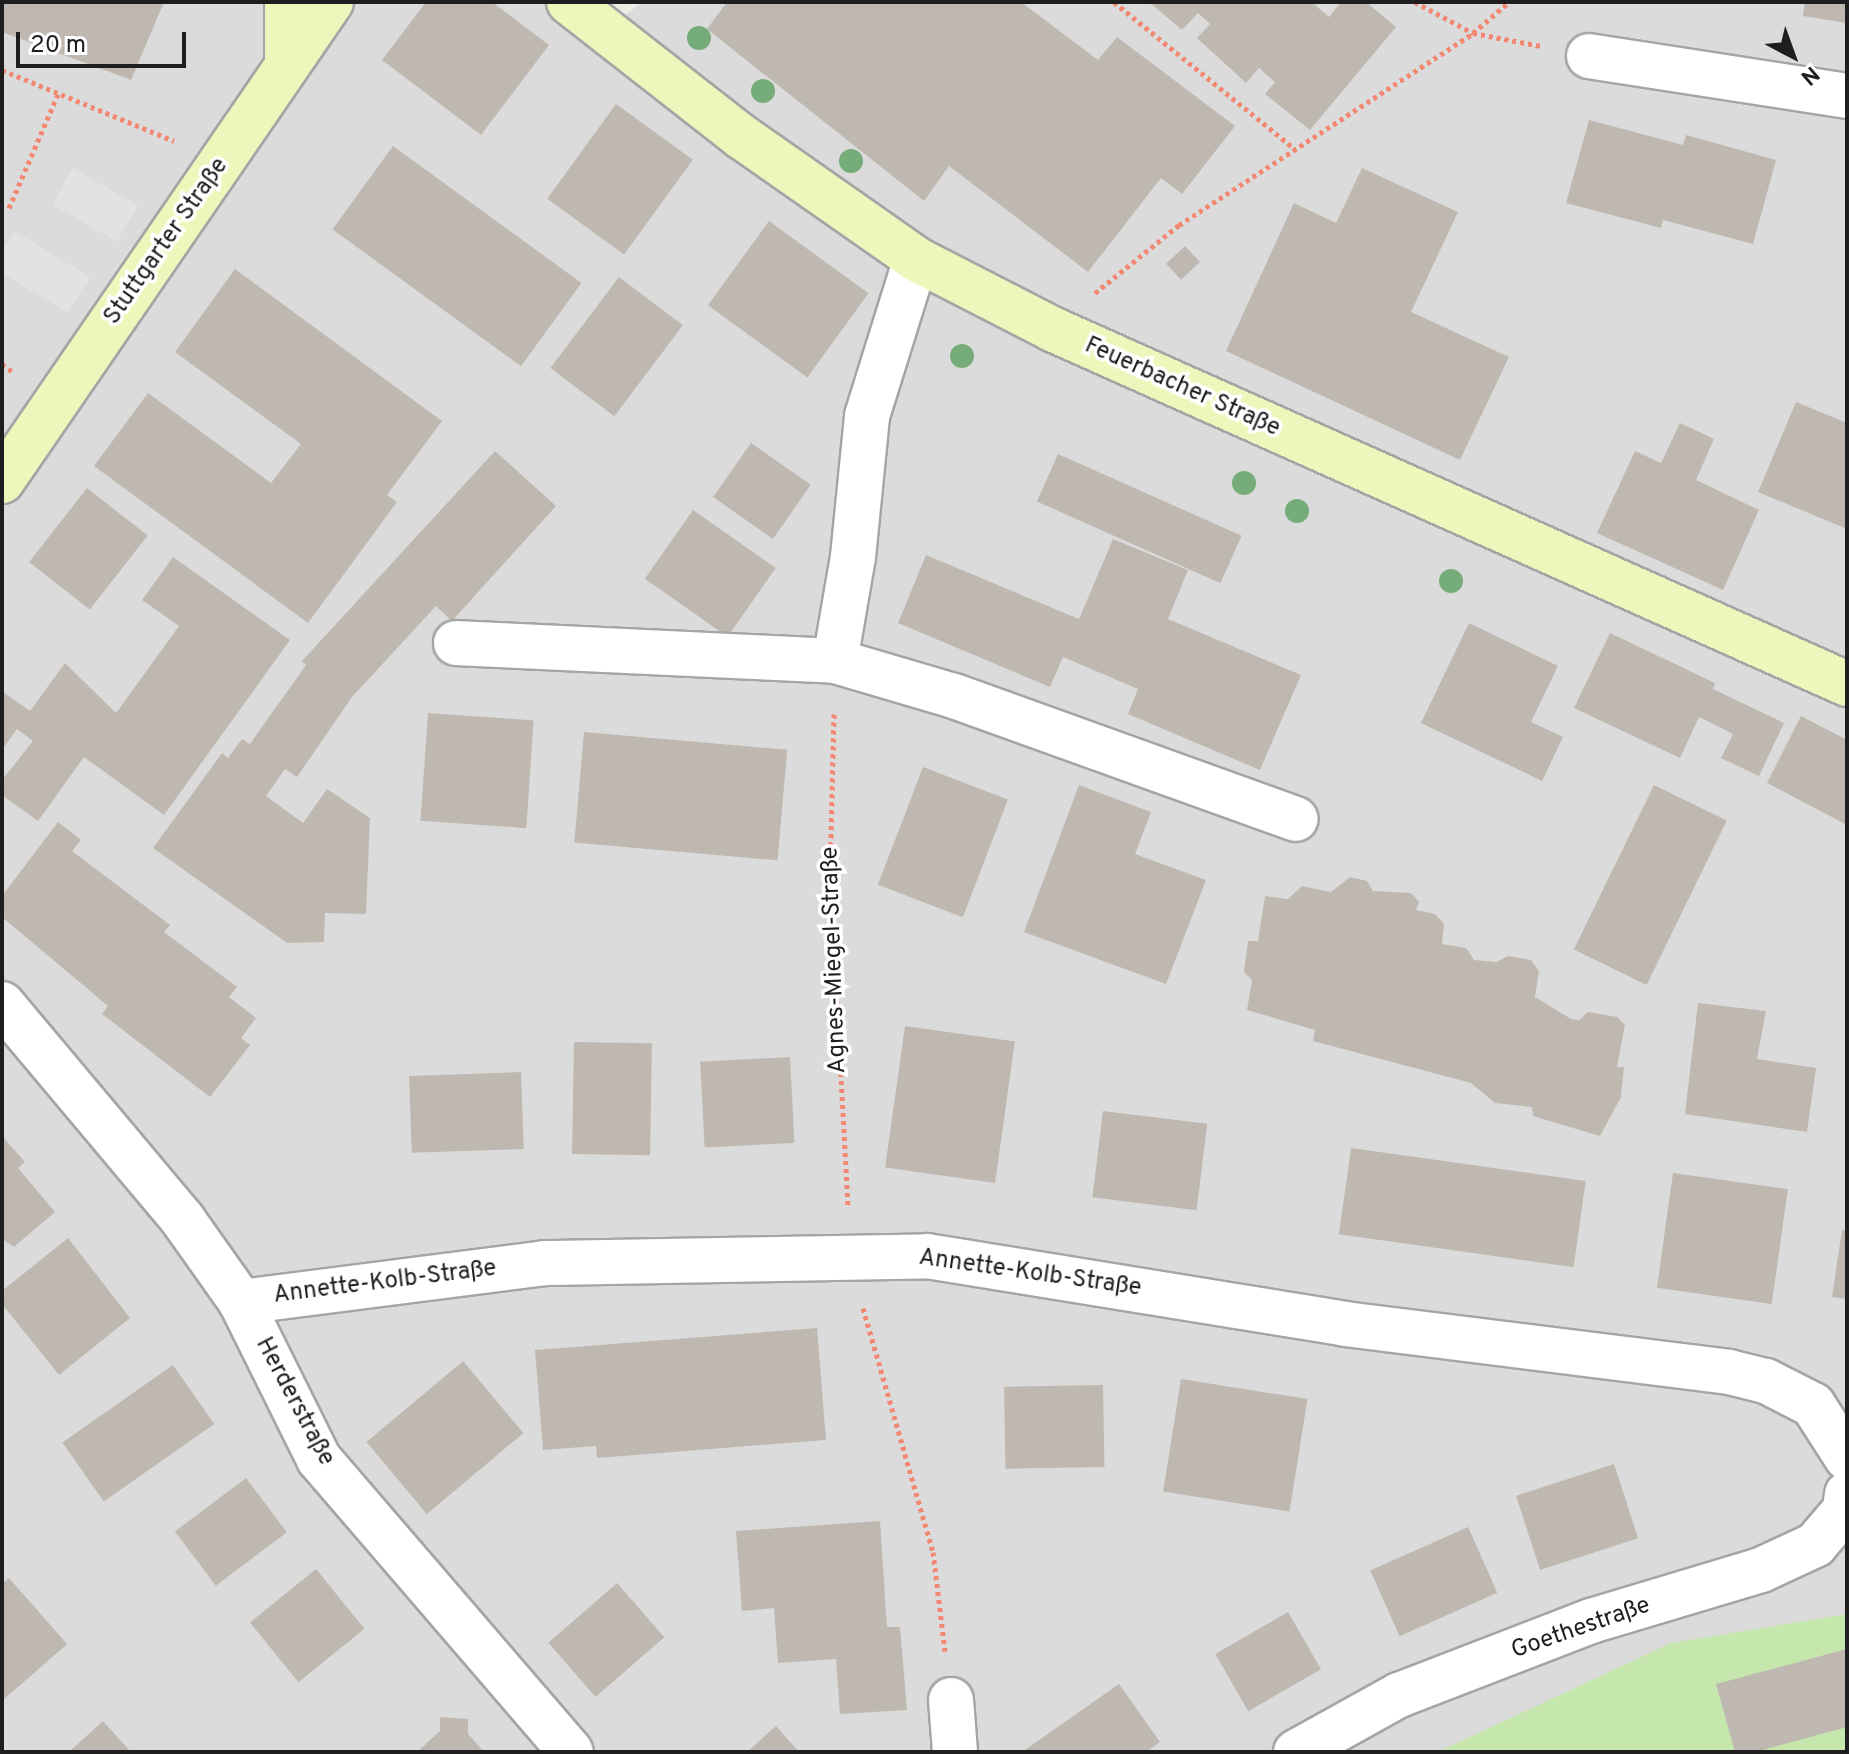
<!DOCTYPE html>
<meta charset="utf-8">
<style>
body{margin:0}
#map{position:relative;width:1849px;height:1754px;overflow:hidden;background:#efece5;font-family:Overpass,sans-serif}
div>[style]{position:absolute}
.residential>*{inset:0;background:#dcdbdb}
.grass>*{inset:0;background:#c5e6ad}
.parking>*{inset:0;background:#e2e2e2;transform-origin:0 0}
.building>*{inset:0;background:#bfb8b1;transform-origin:0 0}
.path>*{height:5px;margin-top:-2.5px;transform-origin:0;background:repeating-linear-gradient(90deg,#f38872 0 4px,transparent 0 8px)}
.roads{filter:drop-shadow(2px 0 #a5a5a5) drop-shadow(-2px 0 #a5a5a5) drop-shadow(0 2px #a5a5a5) drop-shadow(0 -2px #a5a5a5)}
.minor>*{height:44px;margin:-22px;padding:0 22px;transform-origin:22px;border-radius:22px;background:#fff}
.secondary>*{height:44px;margin:-22px;padding:0 22px;transform-origin:22px;border-radius:22px;background:#eff6bb}
.trees>*{width:24px;height:24px;margin:-12px;border-radius:50%;background:#75ac79}
span{translate:-50% -50%;white-space:nowrap;text-align:center;line-height:1.15;-webkit-text-stroke:7px #fff;paint-order:stroke}
.street-label{font-size:24px;color:#1e1e1e}
.frame{position:absolute;inset:0;border:4px solid #1e1e1e;pointer-events:none}
.north{position:absolute;left:1753px;top:16px;width:80px;height:80px;-webkit-text-stroke:6px #fff;paint-order:stroke;rotate:139deg;font-size:22px;font-weight:700;line-height:32px;text-align:center;color:#1e1e1e}
.north::after{content:'';display:block;margin:auto;width:28px;height:36px;background:#1e1e1e;clip-path:polygon(50% 0,100% 100%,50% 72%,0 100%)}
.scale{position:absolute;left:16px;top:32px;width:170px;height:36px;box-sizing:border-box;border:4px solid #1e1e1e;border-top:0;padding-left:10px;font-size:24px;line-height:28px;white-space:nowrap;color:#1e1e1e;-webkit-text-stroke:6px #fff;paint-order:stroke}
</style>
<div id="map">
<div class="residential">
<i style="clip-path:polygon(2px 2px,576px 2px,609px 28px,642px 2px,1847px 2px,1847px 1752px,2px 1752px)"></i>
</div>
<div class="grass">
<i style="clip-path:polygon(1847px 1614px,1847px 1752px,1438px 1752px,1671px 1643px)"></i>
</div>
<div class="parking">
<i style="left:73px;top:168px;width:75px;height:42px;rotate:30deg"></i>
<i style="clip-path:polygon(14px 231px,90px 277px,68px 313px,2px 273px,2px 251px)"></i>
</div>
<div class="building">
<i style="clip-path:polygon(2px 2px,164px 2px,131px 80px,2px 32px)"></i>
<i style="clip-path:polygon(426px 2px,492px 2px,549px 45px,481px 135px,382px 60px)"></i>
<i style="clip-path:polygon(727px 2px,1021px 2px,1098px 60px,1117px 37px,1235px 126px,1182px 194px,1161px 178px,1088px 272px,949px 166px,924px 201px,707px 29px)"></i>
<i style="clip-path:polygon(1149px 2px,1318px 2px,1315px 5px,1329px 17px,1341px 2px,1366px 2px,1396px 27px,1310px 130px,1265px 94px,1275px 82px,1259px 68px,1246px 83px,1197px 38px,1210px 24px,1198px 13px,1182px 30px)"></i>
<i style="clip-path:polygon(1805px 2px,1847px 2px,1847px 23px,1803px 16px)"></i>
<i style="left:616px;top:104px;width:95px;height:117px;rotate:36deg"></i>
<i style="clip-path:polygon(1589px 120px,1683px 145px,1686px 135px,1776px 160px,1753px 244px,1663px 220px,1661px 228px,1566px 203px)"></i>
<i style="left:393px;top:146px;width:233px;height:103px;rotate:36deg"></i>
<i style="clip-path:polygon(1362px 168px,1458px 212px,1411px 312px,1509px 357px,1460px 460px,1226px 351px,1294px 203px,1336px 223px)"></i>
<i style="left:769px;top:221px;width:123px;height:104px;rotate:36deg"></i>
<i style="left:1185px;top:246px;width:22px;height:26px;rotate:47deg"></i>
<i style="clip-path:polygon(235px 269px,442px 421px,387px 495px,397px 502px,308px 623px,94px 466px,148px 393px,271px 483px,301px 444px,175px 352px)"></i>
<i style="left:619px;top:277px;width:80px;height:114px;rotate:37deg"></i>
<i style="clip-path:polygon(1796px 402px,1847px 423px,1847px 529px,1758px 492px)"></i>
<i style="clip-path:polygon(1680px 423px,1714px 439px,1696px 480px,1759px 510px,1723px 590px,1597px 533px,1635px 451px,1661px 463px)"></i>
<i style="left:751px;top:443px;width:73px;height:66px;rotate:35deg"></i>
<i style="clip-path:polygon(495px 451px,556px 506px,452px 621px,436px 606px,352px 697px,297px 777px,285px 769px,266px 796px,303px 823px,327px 789px,370px 818px,366px 914px,325px 913px,324px 942px,287px 943px,153px 848px,222px 753px,228px 758px,242px 739px,250px 744px,306px 665px,302px 661px)"></i>
<i style="left:1058px;top:454px;width:201px;height:52px;rotate:24deg"></i>
<i style="left:87px;top:488px;width:77px;height:94px;rotate:38deg"></i>
<i style="left:693px;top:510px;width:101px;height:84px;rotate:35deg"></i>
<i style="clip-path:polygon(1113px 539px,1188px 570px,1168px 619px,1301px 675px,1260px 770px,1128px 714px,1138px 689px,1063px 657px,1050px 687px,898px 623px,926px 555px,1079px 619px)"></i>
<i style="clip-path:polygon(173px 557px,290px 640px,164px 815px,84px 757px,38px 821px,2px 795px,2px 780px,33px 741px,17px 729px,2px 750px,2px 691px,30px 711px,65px 663px,116px 713px,179px 626px,142px 600px)"></i>
<i style="clip-path:polygon(1469px 623px,1558px 666px,1531px 722px,1563px 737px,1542px 781px,1421px 723px)"></i>
<i style="clip-path:polygon(1610px 633px,1715px 683px,1713px 689px,1784px 723px,1759px 776px,1721px 758px,1733px 734px,1699px 717px,1680px 758px,1574px 708px)"></i>
<i style="left:428px;top:713px;width:106px;height:108px;rotate:4deg"></i>
<i style="clip-path:polygon(1801px 716px,1847px 740px,1847px 825px,1767px 783px)"></i>
<i style="left:584px;top:732px;width:204px;height:111px;rotate:5deg"></i>
<i style="left:923px;top:767px;width:91px;height:126px;rotate:21deg"></i>
<i style="clip-path:polygon(1079px 785px,1151px 812px,1135px 854px,1206px 880px,1166px 984px,1024px 932px)"></i>
<i style="left:1654px;top:785px;width:81px;height:183px;rotate:26deg"></i>
<i style="clip-path:polygon(58px 822px,81px 840px,72px 851px,170px 925px,164px 932px,237px 987px,229px 997px,256px 1018px,241px 1038px,250px 1045px,210px 1097px,102px 1014px,108px 1006px,2px 917px,2px 896px)"></i>
<i style="clip-path:polygon(1350px 877px,1367px 881px,1373px 891px,1411px 893px,1419px 902px,1416px 910px,1435px 914px,1444px 924px,1442px 944px,1466px 948px,1474px 960px,1496px 962px,1508px 956px,1531px 960px,1539px 971px,1535px 997px,1571px 1019px,1579px 1020px,1588px 1012px,1617px 1017px,1625px 1025px,1617px 1067px,1624px 1067px,1621px 1097px,1600px 1136px,1533px 1116px,1532px 1107px,1495px 1103px,1471px 1083px,1313px 1041px,1315px 1030px,1247px 1010px,1252px 980px,1244px 972px,1248px 941px,1258px 941px,1265px 896px,1288px 899px,1302px 886px,1331px 892px)"></i>
<i style="clip-path:polygon(1698px 1003px,1766px 1011px,1757px 1059px,1816px 1068px,1807px 1132px,1685px 1114px)"></i>
<i style="left:905px;top:1026px;width:111px;height:143px;rotate:8deg"></i>
<i style="left:574px;top:1042px;width:78px;height:112px;rotate:1deg"></i>
<i style="left:790px;top:1057px;width:86px;height:90px;rotate:87deg"></i>
<i style="left:521px;top:1072px;width:77px;height:112px;rotate:88deg"></i>
<i style="left:1103px;top:1111px;width:105px;height:87px;rotate:7deg"></i>
<i style="clip-path:polygon(2px 1136px,25px 1162px,18px 1168px,55px 1212px,14px 1247px,2px 1239px)"></i>
<i style="left:1351px;top:1148px;width:237px;height:87px;rotate:8deg"></i>
<i style="left:1673px;top:1173px;width:116px;height:116px;rotate:8deg"></i>
<i style="clip-path:polygon(1842px 1230px,1847px 1231px,1847px 1299px,1832px 1297px)"></i>
<i style="clip-path:polygon(68px 1238px,130px 1318px,59px 1375px,2px 1304px,2px 1291px)"></i>
<i style="clip-path:polygon(817px 1328px,826px 1440px,597px 1458px,596px 1446px,543px 1450px,535px 1350px)"></i>
<i style="left:463px;top:1361px;width:94px;height:126px;rotate:50deg"></i>
<i style="left:173px;top:1365px;width:72px;height:135px;rotate:55deg"></i>
<i style="left:1181px;top:1379px;width:128px;height:114px;rotate:9deg"></i>
<i style="left:1103px;top:1385px;width:82px;height:99px;rotate:89deg"></i>
<i style="left:1614px;top:1464px;width:78px;height:103px;rotate:72deg"></i>
<i style="left:246px;top:1478px;width:68px;height:89px;rotate:53deg"></i>
<i style="clip-path:polygon(880px 1521px,887px 1627px,900px 1627px,907px 1710px,840px 1714px,836px 1659px,778px 1663px,774px 1608px,742px 1611px,736px 1531px)"></i>
<i style="left:1468px;top:1527px;width:72px;height:107px;rotate:66deg"></i>
<i style="left:316px;top:1569px;width:77px;height:85px;rotate:51deg"></i>
<i style="clip-path:polygon(9px 1578px,67px 1644px,2px 1701px,2px 1584px)"></i>
<i style="left:617px;top:1583px;width:72px;height:91px;rotate:49deg"></i>
<i style="left:1288px;top:1612px;width:66px;height:84px;rotate:60deg"></i>
<i style="clip-path:polygon(1847px 1649px,1847px 1727px,1755px 1752px,1735px 1752px,1716px 1684px)"></i>
<i style="clip-path:polygon(1119px 1684px,1160px 1742px,1146px 1752px,1022px 1752px)"></i>
<i style="clip-path:polygon(440px 1717px,468px 1719px,468px 1734px,484px 1752px,417px 1752px,440px 1731px)"></i>
<i style="clip-path:polygon(103px 1721px,131px 1752px,69px 1752px)"></i>
<i style="clip-path:polygon(776px 1726px,799px 1752px,747px 1752px)"></i>
</div>
<div class="path">
<i style="left:1114px;top:2px;width:233px;rotate:39.1deg"></i>
<i style="left:1415px;top:2px;width:66px;rotate:28.1deg"></i>
<i style="left:1473px;top:33px;width:69px;rotate:10.8deg"></i>
<i style="left:2px;top:70px;width:186px;rotate:22.4deg"></i>
<i style="left:9px;top:208px;width:124px;rotate:-66.7deg"></i>
<i style="left:1095px;top:293px;width:108px;rotate:-39deg"></i>
<i style="left:1179px;top:225px;width:351px;rotate:-33.1deg"></i>
<i style="left:1473px;top:33px;width:48px;rotate:-40.7deg"></i>
<i style="left:2px;top:364px;width:14px;rotate:36deg"></i>
<i style="left:834px;top:714px;width:159px;rotate:91.4deg"></i>
<i style="left:830px;top:873px;width:334px;rotate:86.9deg"></i>
<i style="left:863px;top:1308px;width:254px;rotate:74deg"></i>
<i style="left:933px;top:1552px;width:100px;rotate:83.1deg"></i>
</div>
<div class="roads">
<div class="minor">
<i style="left:1589px;top:56px;width:261px;rotate:8.8deg"></i>
<i style="left:456px;top:643px;width:379px;rotate:2.7deg"></i>
<i style="left:835px;top:661px;width:124px;rotate:16.4deg"></i>
<i style="left:954px;top:696px;width:363px;rotate:19.8deg"></i>
<i style="left:835px;top:661px;width:106px;rotate:-80.2deg"></i>
<i style="left:853px;top:557px;width:142px;rotate:-84.3deg"></i>
<i style="left:867px;top:416px;width:164px;rotate:-72.7deg"></i>
<i style="left:2px;top:1004px;width:282px;rotate:50deg"></i>
<i style="left:183px;top:1220px;width:100px;rotate:54.7deg"></i>
<i style="left:241px;top:1302px;width:175px;rotate:63.6deg"></i>
<i style="left:319px;top:1459px;width:386px;rotate:49.3deg"></i>
<i style="left:241px;top:1302px;width:305px;rotate:-7.3deg"></i>
<i style="left:544px;top:1263px;width:383px;rotate:-1deg"></i>
<i style="left:927px;top:1256px;width:423px;rotate:9.2deg"></i>
<i style="left:1345px;top:1324px;width:387px;rotate:7.1deg"></i>
<i style="left:1729px;top:1372px;width:38px;rotate:14deg"></i>
<i style="left:1766px;top:1381px;width:53px;rotate:27.1deg"></i>
<i style="left:1813px;top:1405px;width:63px;rotate:57.3deg"></i>
<i style="left:951px;top:1700px;width:52px;rotate:85.6deg"></i>
<i style="left:1296px;top:1752px;width:118px;rotate:-29deg"></i>
<i style="left:1399px;top:1695px;width:206px;rotate:-21.1deg"></i>
<i style="left:1591px;top:1621px;width:177px;rotate:-16.7deg"></i>
<i style="left:1761px;top:1570px;width:60px;rotate:-24.8deg"></i>
<i style="left:1815px;top:1545px;width:46px;rotate:-49.4deg"></i>
<i style="left:1845px;top:1510px;width:16px;rotate:-83deg"></i>
</div>
<div class="secondary">
<i style="left:569px;top:2px;width:219px;rotate:38deg"></i>
<i style="left:742px;top:137px;width:213px;rotate:35deg"></i>
<i style="left:916px;top:259px;width:153px;rotate:27.2deg"></i>
<i style="left:1052px;top:329px;width:871px;rotate:24.06deg"></i>
<i style="left:287px;top:63px;width:61px;rotate:-90deg"></i>
<i style="left:2px;top:481px;width:581px;rotate:-55.52deg"></i>
</div>
</div>
<div class="trees">
<i style="left:699px;top:38px"></i>
<i style="left:763px;top:91px"></i>
<i style="left:851px;top:161px"></i>
<i style="left:962px;top:356px"></i>
<i style="left:1244px;top:483px"></i>
<i style="left:1297px;top:511px"></i>
<i style="left:1451px;top:581px"></i>
</div>
<div class="street-label">
<span style="left:167px;top:242px;rotate:-55deg">Stuttgarter Straße</span>
<span style="left:1182px;top:388px;rotate:24deg">Feuerbacher Straße</span>
<span style="left:835px;top:960px;rotate:-92deg">Agnes-Miegel-Straße</span>
<span style="left:1030px;top:1274px;rotate:8deg">Annette-Kolb-Straße</span>
<span style="left:385px;top:1283px;rotate:-7deg">Annette-Kolb-Straße</span>
<span style="left:294px;top:1402px;rotate:62deg">Herderstraße</span>
<span style="left:1581px;top:1629px;rotate:-19deg">Goethestraße</span>
</div>
<div class="frame"></div>
<div class="north">N</div>
<div class="scale">20 m</div>
</div>
